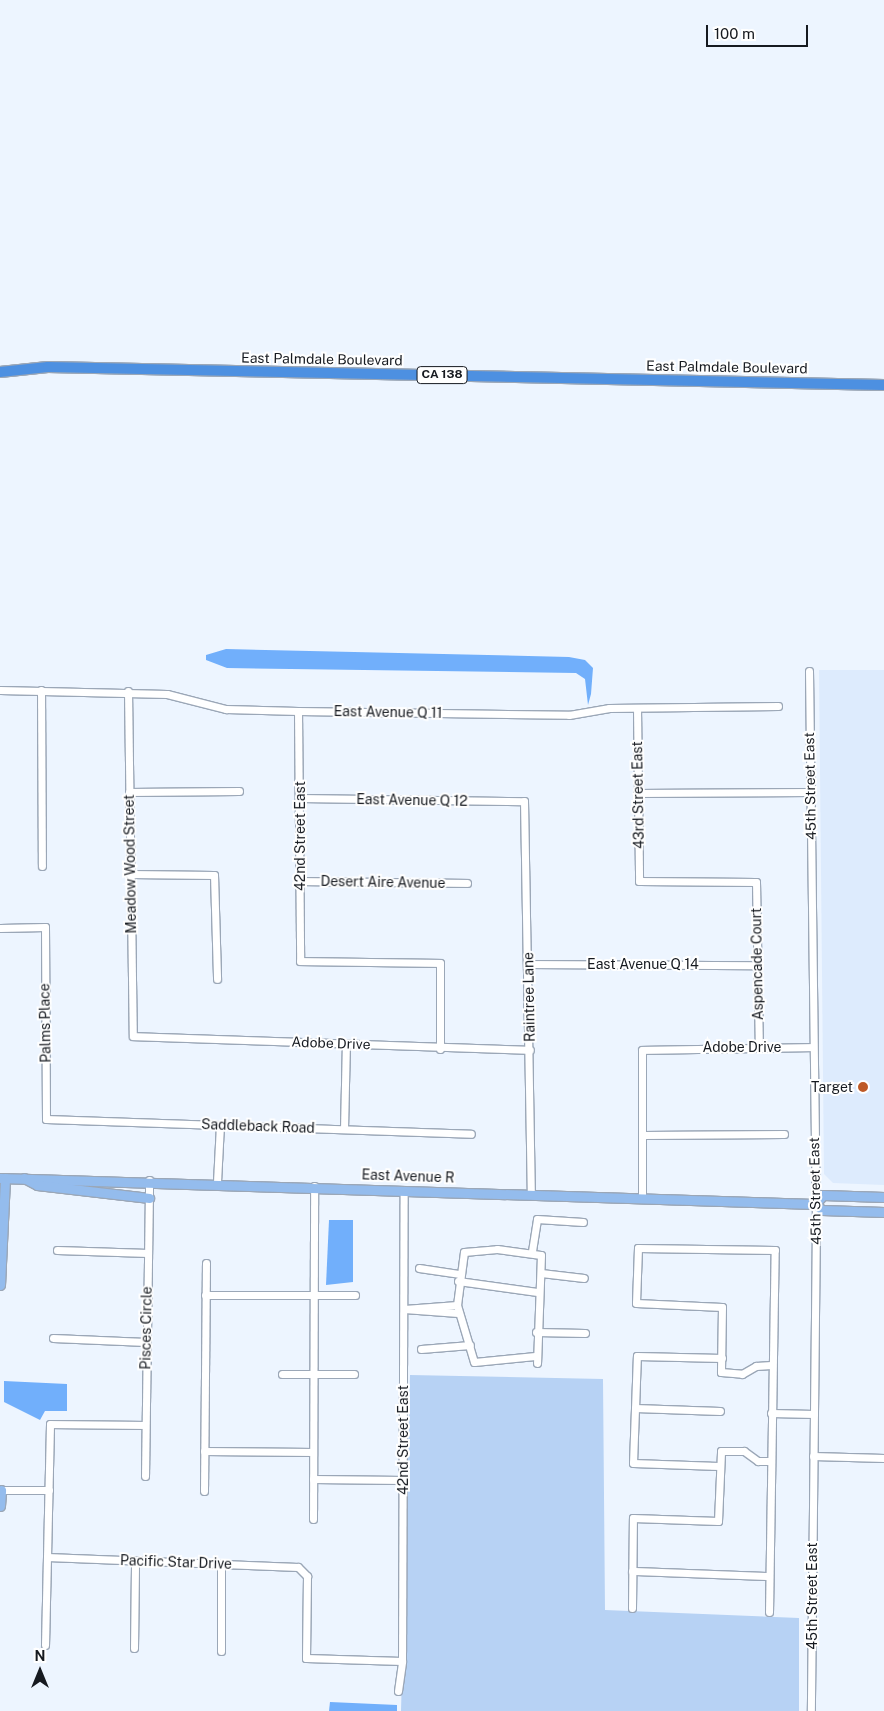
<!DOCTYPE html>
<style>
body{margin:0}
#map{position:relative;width:884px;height:1711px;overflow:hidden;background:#edf5ff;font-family:"Public Sans",sans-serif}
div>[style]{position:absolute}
.built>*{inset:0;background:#ddebfd}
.green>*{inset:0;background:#b7d2f4}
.water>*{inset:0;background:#71affb}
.roads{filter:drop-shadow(1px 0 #9ba7b7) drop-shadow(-1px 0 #9ba7b7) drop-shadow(0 1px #9ba7b7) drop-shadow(0 -1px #9ba7b7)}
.minor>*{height:7px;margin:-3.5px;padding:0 3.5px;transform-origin:3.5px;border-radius:3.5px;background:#fff}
.major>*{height:9px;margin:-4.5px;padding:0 4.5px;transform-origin:4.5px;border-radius:4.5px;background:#94bced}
.highway>*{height:10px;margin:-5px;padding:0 5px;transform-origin:5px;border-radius:5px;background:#4d90e1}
.dots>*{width:14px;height:14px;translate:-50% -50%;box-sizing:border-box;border:2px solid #fff;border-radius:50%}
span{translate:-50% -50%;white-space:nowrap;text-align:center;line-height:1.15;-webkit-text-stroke:4px #fff;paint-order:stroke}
.shield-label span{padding:1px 4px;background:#fff;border:1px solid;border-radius:4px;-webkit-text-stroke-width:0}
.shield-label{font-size:12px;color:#161a20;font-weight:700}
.street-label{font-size:14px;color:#161a20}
.poi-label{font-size:14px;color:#161a20}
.right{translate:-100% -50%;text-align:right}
.north{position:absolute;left:15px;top:1646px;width:50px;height:50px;-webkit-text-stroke:4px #fff;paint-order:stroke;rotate:0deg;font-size:14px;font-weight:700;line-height:20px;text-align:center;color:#161a20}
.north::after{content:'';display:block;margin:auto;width:18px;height:22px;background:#161a20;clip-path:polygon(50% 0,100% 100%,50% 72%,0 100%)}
.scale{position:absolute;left:706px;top:25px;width:102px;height:22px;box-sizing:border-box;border:2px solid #161a20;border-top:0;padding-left:6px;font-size:15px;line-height:18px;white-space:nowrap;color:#161a20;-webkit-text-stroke:4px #fff;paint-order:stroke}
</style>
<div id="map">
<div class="built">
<i style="clip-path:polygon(819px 670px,884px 670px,884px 1185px,833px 1183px,824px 1174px)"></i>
</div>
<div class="green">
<i style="clip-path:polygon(410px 1375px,603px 1379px,605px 1610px,799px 1618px,799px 1711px,401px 1711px)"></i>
</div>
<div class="water">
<i style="clip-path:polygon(226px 649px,569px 657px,585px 660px,593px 668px,591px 694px,588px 705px,585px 679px,576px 673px,227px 668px,206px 660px,206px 655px)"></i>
<i style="clip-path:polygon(329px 1220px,353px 1220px,353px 1282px,326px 1285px)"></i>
<i style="clip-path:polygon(4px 1381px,67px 1384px,67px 1411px,45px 1411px,40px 1420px,4px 1402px)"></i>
<i style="clip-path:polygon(330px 1702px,397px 1705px,397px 1711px,329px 1711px)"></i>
</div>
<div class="roads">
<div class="minor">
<i style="left:809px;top:671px;width:550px;rotate:89.27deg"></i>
<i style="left:816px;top:1221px;width:490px;rotate:90.6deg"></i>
<i style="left:0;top:690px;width:167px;rotate:1.4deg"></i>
<i style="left:167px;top:694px;width:61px;rotate:14.3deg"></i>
<i style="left:226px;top:709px;width:72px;rotate:1.6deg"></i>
<i style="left:298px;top:711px;width:271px;rotate:0.8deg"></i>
<i style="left:569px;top:715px;width:41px;rotate:-9.9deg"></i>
<i style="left:609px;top:708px;width:169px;rotate:-0.7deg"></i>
<i style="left:41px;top:690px;width:176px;rotate:89.7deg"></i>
<i style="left:128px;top:691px;width:345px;rotate:89.2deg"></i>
<i style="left:133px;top:1036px;width:397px;rotate:2deg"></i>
<i style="left:637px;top:708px;width:173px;rotate:89.3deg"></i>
<i style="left:639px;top:881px;width:117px;rotate:0.5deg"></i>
<i style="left:756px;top:882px;width:165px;rotate:89deg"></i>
<i style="left:298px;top:711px;width:250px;rotate:89.5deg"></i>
<i style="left:300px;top:961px;width:140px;rotate:0.8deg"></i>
<i style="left:440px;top:963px;width:86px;rotate:90deg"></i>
<i style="left:129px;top:792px;width:110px;rotate:-0.5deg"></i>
<i style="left:637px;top:793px;width:173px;rotate:-0.3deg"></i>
<i style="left:300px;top:798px;width:224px;rotate:0.8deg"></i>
<i style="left:524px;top:801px;width:393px;rotate:89deg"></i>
<i style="left:130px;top:874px;width:84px;rotate:0.7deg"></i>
<i style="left:214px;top:875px;width:104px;rotate:88.3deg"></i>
<i style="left:300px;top:881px;width:167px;rotate:0.7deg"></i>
<i style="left:0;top:928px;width:45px;rotate:-1.3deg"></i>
<i style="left:45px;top:927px;width:192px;rotate:89.7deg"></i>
<i style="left:46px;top:1119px;width:425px;rotate:2deg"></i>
<i style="left:529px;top:964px;width:227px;rotate:0.3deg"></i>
<i style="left:344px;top:1129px;width:85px;rotate:-88.7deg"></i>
<i style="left:643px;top:1135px;width:141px;rotate:-0.4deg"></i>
<i style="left:217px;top:1182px;width:57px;rotate:-87deg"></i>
<i style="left:642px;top:1199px;width:149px;rotate:-90deg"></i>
<i style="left:642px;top:1050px;width:171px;rotate:-1deg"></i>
<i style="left:57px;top:1250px;width:91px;rotate:1.9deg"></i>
<i style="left:532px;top:1251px;width:32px;rotate:-81deg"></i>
<i style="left:537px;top:1219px;width:46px;rotate:3.7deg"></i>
<i style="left:419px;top:1268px;width:40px;rotate:8.5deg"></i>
<i style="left:541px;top:1273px;width:43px;rotate:6.6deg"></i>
<i style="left:458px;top:1281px;width:80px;rotate:7.9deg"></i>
<i style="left:205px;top:1295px;width:150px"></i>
<i style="left:457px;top:1305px;width:53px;rotate:175.7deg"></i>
<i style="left:404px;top:1309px;width:54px;rotate:4.2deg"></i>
<i style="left:536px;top:1332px;width:49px;rotate:1.2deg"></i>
<i style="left:53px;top:1338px;width:93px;rotate:2.5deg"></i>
<i style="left:421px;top:1349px;width:49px;rotate:-4.7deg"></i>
<i style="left:535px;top:1356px;width:61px;rotate:174.4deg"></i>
<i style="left:474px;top:1362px;width:59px;rotate:-106.6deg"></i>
<i style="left:457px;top:1305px;width:53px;rotate:-82.5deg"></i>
<i style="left:464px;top:1252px;width:33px;rotate:-5deg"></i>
<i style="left:497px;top:1249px;width:44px;rotate:7.8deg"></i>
<i style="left:541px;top:1255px;width:108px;rotate:92.1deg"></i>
<i style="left:282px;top:1374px;width:72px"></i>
<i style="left:635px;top:1408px;width:85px;rotate:2deg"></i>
<i style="left:771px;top:1413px;width:43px;rotate:1.3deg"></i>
<i style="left:204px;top:1451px;width:109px;rotate:0.5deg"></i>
<i style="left:813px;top:1456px;width:71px;rotate:1.6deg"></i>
<i style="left:720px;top:1466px;width:87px;rotate:-178deg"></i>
<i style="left:633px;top:1463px;width:107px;rotate:-87.9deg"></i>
<i style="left:637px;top:1356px;width:85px;rotate:1.3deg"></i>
<i style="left:145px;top:1476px;width:296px;rotate:-89.2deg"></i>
<i style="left:313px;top:1479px;width:90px;rotate:0.6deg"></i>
<i style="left:0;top:1490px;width:49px"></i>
<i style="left:204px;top:1491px;width:228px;rotate:-89.5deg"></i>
<i style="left:313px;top:1519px;width:333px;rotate:-89.8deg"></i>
<i style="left:47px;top:1557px;width:251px;rotate:2.3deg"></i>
<i style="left:298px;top:1567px;width:13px;rotate:45deg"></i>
<i style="left:307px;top:1576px;width:82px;rotate:90.7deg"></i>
<i style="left:306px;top:1658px;width:96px;rotate:1.8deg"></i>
<i style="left:632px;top:1571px;width:137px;rotate:2.1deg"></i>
<i style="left:632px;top:1608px;width:90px;rotate:-89.4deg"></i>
<i style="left:633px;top:1518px;width:85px;rotate:2deg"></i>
<i style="left:718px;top:1521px;width:70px;rotate:-87.5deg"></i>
<i style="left:721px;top:1451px;width:23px"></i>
<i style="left:744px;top:1451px;width:17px;rotate:36deg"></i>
<i style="left:758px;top:1461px;width:13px"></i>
<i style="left:769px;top:1612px;width:362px;rotate:-89.1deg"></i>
<i style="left:775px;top:1250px;width:137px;rotate:-179.2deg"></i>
<i style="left:638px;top:1248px;width:55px;rotate:92.1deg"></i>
<i style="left:636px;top:1303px;width:86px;rotate:2.7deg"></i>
<i style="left:722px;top:1307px;width:65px;rotate:90.9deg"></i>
<i style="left:721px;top:1372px;width:21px;rotate:5deg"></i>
<i style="left:742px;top:1374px;width:16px;rotate:-30deg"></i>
<i style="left:756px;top:1366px;width:15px;rotate:-4deg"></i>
<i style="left:45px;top:1645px;width:221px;rotate:-88.7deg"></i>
<i style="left:50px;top:1424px;width:94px;rotate:0.6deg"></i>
<i style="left:134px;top:1648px;width:87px;rotate:-89.3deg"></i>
<i style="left:221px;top:1651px;width:87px;rotate:-90deg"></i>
<i style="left:398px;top:1691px;width:30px;rotate:-82deg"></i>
<i style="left:402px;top:1661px;width:471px;rotate:-89.8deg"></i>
</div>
<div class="major">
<i style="left:0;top:1178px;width:815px;rotate:1.83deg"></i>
<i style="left:815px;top:1204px;width:9px;rotate:41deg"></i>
<i style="left:822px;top:1210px;width:62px;rotate:1.8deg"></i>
<i style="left:24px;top:1178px;width:15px;rotate:28deg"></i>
<i style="left:37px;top:1185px;width:113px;rotate:6.6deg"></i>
<i style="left:815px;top:1204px;width:12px;rotate:-48deg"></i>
<i style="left:823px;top:1195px;width:61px;rotate:1.9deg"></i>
<i style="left:0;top:1285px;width:107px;rotate:-87.3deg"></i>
<i style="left:0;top:1506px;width:16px;rotate:-86deg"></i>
</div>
<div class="highway">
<i style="left:0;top:372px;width:48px;rotate:-5.9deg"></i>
<i style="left:48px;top:367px;width:836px;rotate:1.23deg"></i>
</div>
</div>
<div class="dots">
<i style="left:863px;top:1087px;background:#be5926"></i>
</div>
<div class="shield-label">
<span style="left:442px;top:375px">CA 138</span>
</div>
<div class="street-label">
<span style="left:322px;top:359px;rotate:1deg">East Palmdale Boulevard</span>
<span style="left:727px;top:367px;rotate:1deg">East Palmdale Boulevard</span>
<span style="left:388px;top:712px;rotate:1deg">East Avenue Q 11</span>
<span style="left:810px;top:786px;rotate:-91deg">45th Street East</span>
<span style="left:638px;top:795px;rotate:-91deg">43rd Street East</span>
<span style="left:412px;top:800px;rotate:1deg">East Avenue Q 12</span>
<span style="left:300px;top:836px;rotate:-90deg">42nd Street East</span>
<span style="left:130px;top:864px;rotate:-91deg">Meadow Wood Street</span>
<span style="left:383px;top:882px;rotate:1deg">Desert Aire Avenue</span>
<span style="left:643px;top:964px">East Avenue Q 14</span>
<span style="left:757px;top:964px;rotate:-91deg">Aspencade Court</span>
<span style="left:529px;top:997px;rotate:-91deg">Raintree Lane</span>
<span style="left:45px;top:1023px;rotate:-91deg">Palms Place</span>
<span style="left:331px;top:1043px;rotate:2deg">Adobe Drive</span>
<span style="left:742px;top:1047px">Adobe Drive</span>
<span style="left:258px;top:1126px;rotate:2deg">Saddleback Road</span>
<span style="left:408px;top:1176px;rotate:2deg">East Avenue R</span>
<span style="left:815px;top:1191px;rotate:-91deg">45th Street East</span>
<span style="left:146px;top:1328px;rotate:-89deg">Pisces Circle</span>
<span style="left:403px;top:1440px;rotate:-90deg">42nd Street East</span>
<span style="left:176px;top:1562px;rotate:2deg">Pacific Star Drive</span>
<span style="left:812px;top:1596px;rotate:-90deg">45th Street East</span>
</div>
<div class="poi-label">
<span class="right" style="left:853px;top:1087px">Target</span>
</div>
<div class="north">N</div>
<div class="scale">100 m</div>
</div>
